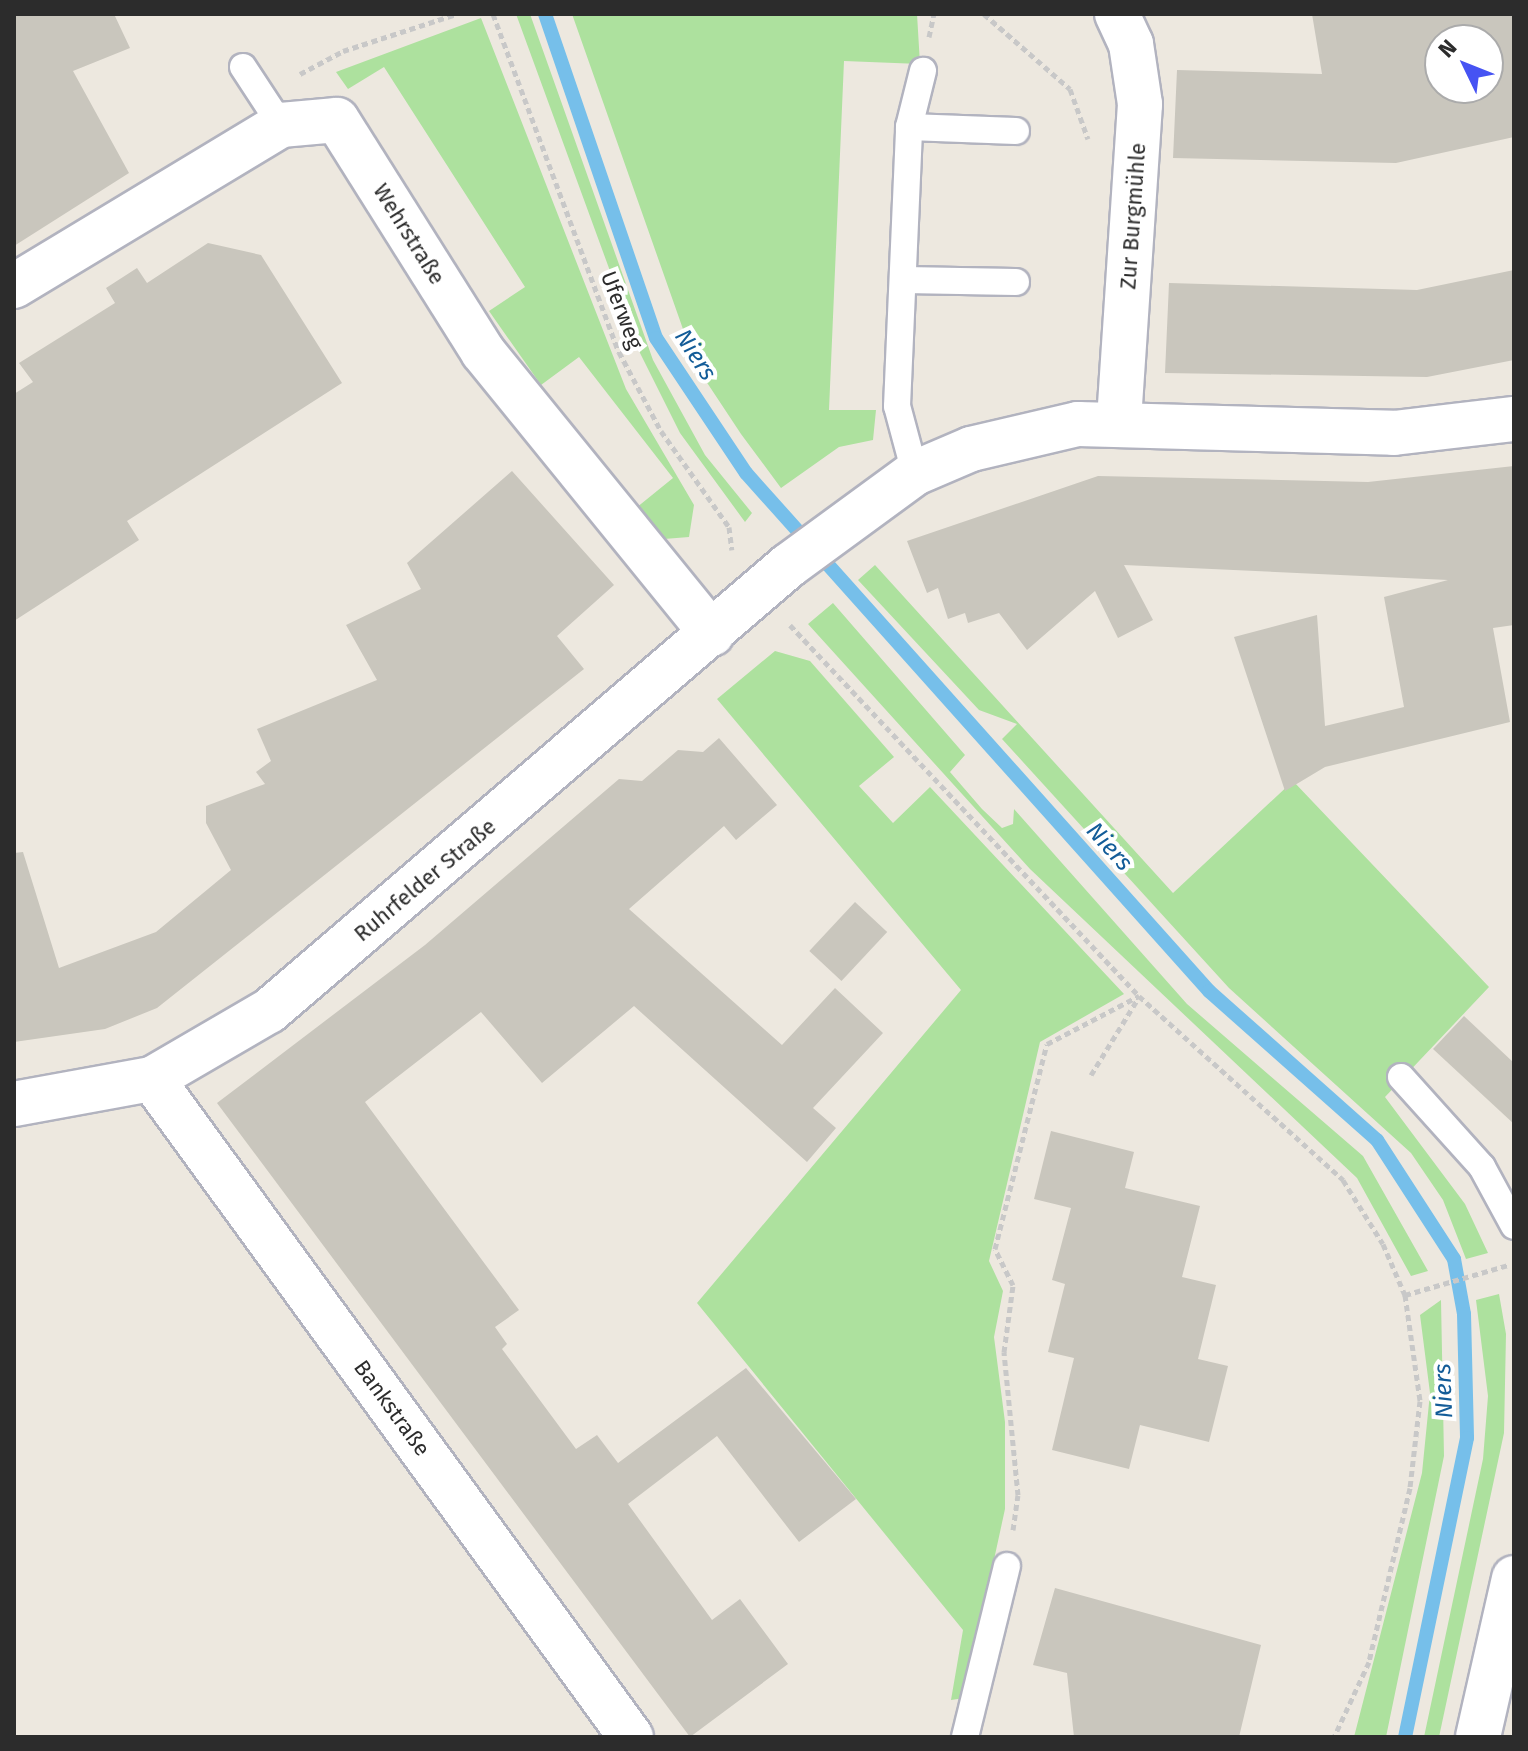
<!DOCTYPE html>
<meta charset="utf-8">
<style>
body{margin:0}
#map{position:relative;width:1528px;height:1751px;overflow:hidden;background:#ede8df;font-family:"Fira Sans",sans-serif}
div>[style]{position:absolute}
.green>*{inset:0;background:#ade19e}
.stream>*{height:14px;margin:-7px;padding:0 7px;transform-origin:7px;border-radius:7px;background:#76bfea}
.building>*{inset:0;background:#c9c6bd;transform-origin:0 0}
.path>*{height:5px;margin-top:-2.5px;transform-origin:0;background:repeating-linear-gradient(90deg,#c8c8c8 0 6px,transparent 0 10px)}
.roads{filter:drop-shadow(2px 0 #b2b3bf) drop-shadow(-2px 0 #b2b3bf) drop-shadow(0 2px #b2b3bf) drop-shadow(0 -2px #b2b3bf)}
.service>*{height:26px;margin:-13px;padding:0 13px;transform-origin:13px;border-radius:13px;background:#fff}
.minor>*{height:44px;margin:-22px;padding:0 22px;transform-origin:22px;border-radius:22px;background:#fff}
.secondary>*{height:44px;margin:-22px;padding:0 22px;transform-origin:22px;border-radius:22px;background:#fff}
span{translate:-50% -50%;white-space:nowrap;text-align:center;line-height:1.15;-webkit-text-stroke:8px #fff;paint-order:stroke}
.street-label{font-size:22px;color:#2c2c2c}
.water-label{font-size:24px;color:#135c98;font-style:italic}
.frame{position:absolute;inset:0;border:16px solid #2c2c2c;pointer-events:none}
.north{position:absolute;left:1424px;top:24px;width:80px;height:80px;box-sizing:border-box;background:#fff;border:2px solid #ababab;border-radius:50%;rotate:313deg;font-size:22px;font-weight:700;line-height:32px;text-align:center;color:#2c2c2c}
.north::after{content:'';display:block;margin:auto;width:28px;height:36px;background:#4653f3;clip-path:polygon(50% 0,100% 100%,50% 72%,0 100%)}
</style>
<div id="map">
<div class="green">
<i style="clip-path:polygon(516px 14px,530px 14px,653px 360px,705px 455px,752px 513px,745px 522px,680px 433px,640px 353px)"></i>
<i style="clip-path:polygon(572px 14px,917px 14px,920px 64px,844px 61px,829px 410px,876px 410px,873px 440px,839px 447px,781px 488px,741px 434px,696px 366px)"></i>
<i style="clip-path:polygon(481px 18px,626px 389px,694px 505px,689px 537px,664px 539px,636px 508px,673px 478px,579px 357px,541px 385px,489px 311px,525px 287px,384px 67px,348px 89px,336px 72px)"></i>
<i style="clip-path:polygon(875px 565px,1173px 893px,1293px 781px,1489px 987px,1385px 1097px,1465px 1204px,1488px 1253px,1466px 1259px,1443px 1200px,1411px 1153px,1229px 988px,1002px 739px,1017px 724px,979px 710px,858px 580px)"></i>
<i style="clip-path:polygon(833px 603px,965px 755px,950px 772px,982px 809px,1002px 828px,1013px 824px,1014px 809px,1187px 1004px,1363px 1156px,1428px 1271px,1411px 1276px,1357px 1178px,1030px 869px,808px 624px)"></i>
<i style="clip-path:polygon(775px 651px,810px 661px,894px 757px,859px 786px,893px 823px,930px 787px,1124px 994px,1040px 1042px,989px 1261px,1003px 1291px,994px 1337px,1005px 1422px,1005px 1509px,964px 1698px,951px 1700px,963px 1630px,697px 1303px,961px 990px,717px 699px)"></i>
<i style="clip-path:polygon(1499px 1294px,1506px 1334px,1504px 1433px,1439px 1737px,1424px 1737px,1483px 1459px,1488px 1396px,1476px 1300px)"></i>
<i style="clip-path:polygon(1441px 1300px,1444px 1456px,1386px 1737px,1354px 1737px,1422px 1473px,1430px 1393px,1420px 1315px)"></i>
</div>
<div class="stream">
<i style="left:545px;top:14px;width:342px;rotate:71.1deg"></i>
<i style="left:656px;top:338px;width:162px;rotate:56.3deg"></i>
<i style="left:746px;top:473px;width:695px;rotate:48.21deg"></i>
<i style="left:1209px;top:991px;width:225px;rotate:41.6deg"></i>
<i style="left:1377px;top:1140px;width:142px;rotate:57.1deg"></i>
<i style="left:1454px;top:1259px;width:56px;rotate:79.7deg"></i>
<i style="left:1464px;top:1314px;width:124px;rotate:88.6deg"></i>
<i style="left:1467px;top:1438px;width:305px;rotate:101.7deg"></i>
</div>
<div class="building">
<i style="clip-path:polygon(14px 14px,114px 14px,130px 48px,73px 71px,129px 173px,14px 246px)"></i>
<i style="clip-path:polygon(evenodd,1312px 14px,1514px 14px,1514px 137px,1396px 163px,1173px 158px,1177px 70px,1322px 74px,1312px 14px,1440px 40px,1488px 40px,1488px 88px,1440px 88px,1440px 40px)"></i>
<i style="clip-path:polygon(208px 243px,261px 255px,342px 383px,127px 521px,139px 540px,14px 621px,14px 394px,33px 382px,19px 363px,115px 303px,106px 288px,137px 268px,147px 283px)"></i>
<i style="clip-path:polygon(1514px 270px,1514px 360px,1427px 377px,1165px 373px,1169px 283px,1417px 290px)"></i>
<i style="clip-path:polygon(1514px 466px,1514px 625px,1493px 628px,1510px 722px,1325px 767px,1285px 791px,1234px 637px,1317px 615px,1325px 726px,1404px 707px,1384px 597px,1448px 580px,1124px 565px,1153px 620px,1118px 638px,1095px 591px,1027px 650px,999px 613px,968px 623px,965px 613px,948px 619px,938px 588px,927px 593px,907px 541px,1098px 476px,1368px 482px)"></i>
<i style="clip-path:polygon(512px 471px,614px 585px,557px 636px,584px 669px,157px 1008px,105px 1029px,14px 1042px,14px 853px,23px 852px,59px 968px,156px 932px,231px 870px,206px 823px,206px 806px,265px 784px,256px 772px,271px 761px,257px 729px,377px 680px,346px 625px,421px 589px,407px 563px)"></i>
<i style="clip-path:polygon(719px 738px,777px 805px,736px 840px,724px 826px,629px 909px,782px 1045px,835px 988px,883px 1033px,813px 1108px,836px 1128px,807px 1162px,634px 1006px,542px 1083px,481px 1012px,365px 1102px,519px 1310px,495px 1327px,507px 1344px,502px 1349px,576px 1449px,597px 1435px,618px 1463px,746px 1368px,856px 1499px,799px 1542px,717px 1436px,628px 1504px,712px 1620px,740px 1599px,788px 1664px,690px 1737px,217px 1103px,425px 945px,619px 779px,642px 781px,678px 750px,703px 752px)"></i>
<i style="left:855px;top:902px;width:44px;height:67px;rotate:43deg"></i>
<i style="clip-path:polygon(1464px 1016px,1514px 1063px,1514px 1124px,1433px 1049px)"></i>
<i style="clip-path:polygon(1051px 1131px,1134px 1152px,1125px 1188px,1200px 1206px,1182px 1277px,1216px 1285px,1198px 1359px,1228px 1366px,1209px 1442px,1140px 1425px,1129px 1469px,1052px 1450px,1074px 1358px,1048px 1352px,1065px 1284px,1052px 1280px,1071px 1208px,1034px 1199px)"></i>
<i style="clip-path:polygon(1055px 1588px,1261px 1645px,1239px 1737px,1074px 1737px,1067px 1673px,1033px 1665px)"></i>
</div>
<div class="path">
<i style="left:493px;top:14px;width:361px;rotate:69.6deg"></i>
<i style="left:619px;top:352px;width:89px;rotate:62deg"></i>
<i style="left:661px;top:431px;width:118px;rotate:54.7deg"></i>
<i style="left:729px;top:527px;width:23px;rotate:83deg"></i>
<i style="left:984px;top:14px;width:114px;rotate:41.1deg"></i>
<i style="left:1070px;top:89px;width:53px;rotate:70.2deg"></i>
<i style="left:929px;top:37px;width:24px;rotate:-78deg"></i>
<i style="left:300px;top:74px;width:49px;rotate:-28.1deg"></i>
<i style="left:343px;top:51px;width:119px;rotate:-18.1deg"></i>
<i style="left:790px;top:625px;width:509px;rotate:46.75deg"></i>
<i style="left:1139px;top:996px;width:275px;rotate:42deg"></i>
<i style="left:1343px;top:1180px;width:75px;rotate:58deg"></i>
<i style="left:1383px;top:1244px;width:56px;rotate:66.7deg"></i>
<i style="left:1405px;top:1295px;width:107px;rotate:81.9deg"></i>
<i style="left:1420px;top:1401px;width:88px;rotate:96.6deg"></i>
<i style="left:1410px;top:1488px;width:179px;rotate:103.3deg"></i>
<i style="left:1369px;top:1662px;width:83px;rotate:115deg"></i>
<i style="left:1091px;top:1075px;width:92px;rotate:-58.4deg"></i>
<i style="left:1405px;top:1295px;width:107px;rotate:-16.2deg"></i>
<i style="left:1013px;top:1530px;width:35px;rotate:-82deg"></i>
<i style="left:1018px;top:1495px;width:144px;rotate:-95.6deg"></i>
<i style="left:1004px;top:1352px;width:68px;rotate:-82.3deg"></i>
<i style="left:1013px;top:1285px;width:40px;rotate:-116.6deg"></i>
<i style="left:995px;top:1249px;width:211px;rotate:-75.8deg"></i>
<i style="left:1047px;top:1044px;width:104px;rotate:-27.6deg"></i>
</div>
<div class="roads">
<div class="service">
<i style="left:243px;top:67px;width:69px;rotate:56.8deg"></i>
<i style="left:909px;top:127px;width:107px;rotate:2.1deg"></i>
<i style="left:904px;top:280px;width:112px;rotate:1deg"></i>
<i style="left:915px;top:473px;width:69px;rotate:-105deg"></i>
<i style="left:897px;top:406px;width:279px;rotate:-87.5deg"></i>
<i style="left:909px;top:127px;width:58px;rotate:-76deg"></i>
<i style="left:1401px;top:1077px;width:121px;rotate:48deg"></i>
<i style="left:1482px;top:1167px;width:67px;rotate:61.5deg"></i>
<i style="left:965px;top:1737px;width:176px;rotate:-76.2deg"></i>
</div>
<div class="minor">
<i style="left:1117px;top:14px;width:33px;rotate:65deg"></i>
<i style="left:1131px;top:44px;width:61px;rotate:81.5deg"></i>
<i style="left:1140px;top:104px;width:318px;rotate:93.8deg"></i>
<i style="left:14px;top:286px;width:312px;rotate:-31.1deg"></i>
<i style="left:281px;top:125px;width:56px;rotate:-5.1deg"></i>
<i style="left:337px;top:120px;width:274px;rotate:57.8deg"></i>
<i style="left:483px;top:352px;width:363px;rotate:50.9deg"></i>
<i style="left:152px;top:1079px;width:814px;rotate:53.95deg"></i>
<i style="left:1478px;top:1737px;width:163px;rotate:-77.2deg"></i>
</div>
<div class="secondary">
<i style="left:14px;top:1104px;width:140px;rotate:-10.3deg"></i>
<i style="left:152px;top:1079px;width:135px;rotate:-30.2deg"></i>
<i style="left:269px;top:1011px;width:684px;rotate:-40.61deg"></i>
<i style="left:788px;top:566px;width:157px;rotate:-36.2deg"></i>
<i style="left:915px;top:473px;width:61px;rotate:-23.2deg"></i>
<i style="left:971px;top:449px;width:110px;rotate:-13.2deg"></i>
<i style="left:1078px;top:424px;width:316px;rotate:1.6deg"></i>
<i style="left:1394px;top:433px;width:121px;rotate:-6.7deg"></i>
</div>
</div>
<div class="street-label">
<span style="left:1133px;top:216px;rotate:-86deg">Zur Burgmühle</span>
<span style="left:409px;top:234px;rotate:58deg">Wehrstraße</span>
<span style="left:622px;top:310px;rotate:69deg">Uferweg</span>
<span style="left:425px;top:880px;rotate:-40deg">Ruhrfelder Straße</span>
<span style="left:392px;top:1408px;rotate:54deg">Bankstraße</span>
</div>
<div class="water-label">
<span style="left:695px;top:355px;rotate:57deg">Niers</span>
<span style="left:1109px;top:847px;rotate:48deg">Niers</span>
<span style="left:1444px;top:1391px;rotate:-92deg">Niers</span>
</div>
<div class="frame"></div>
<div class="north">N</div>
</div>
